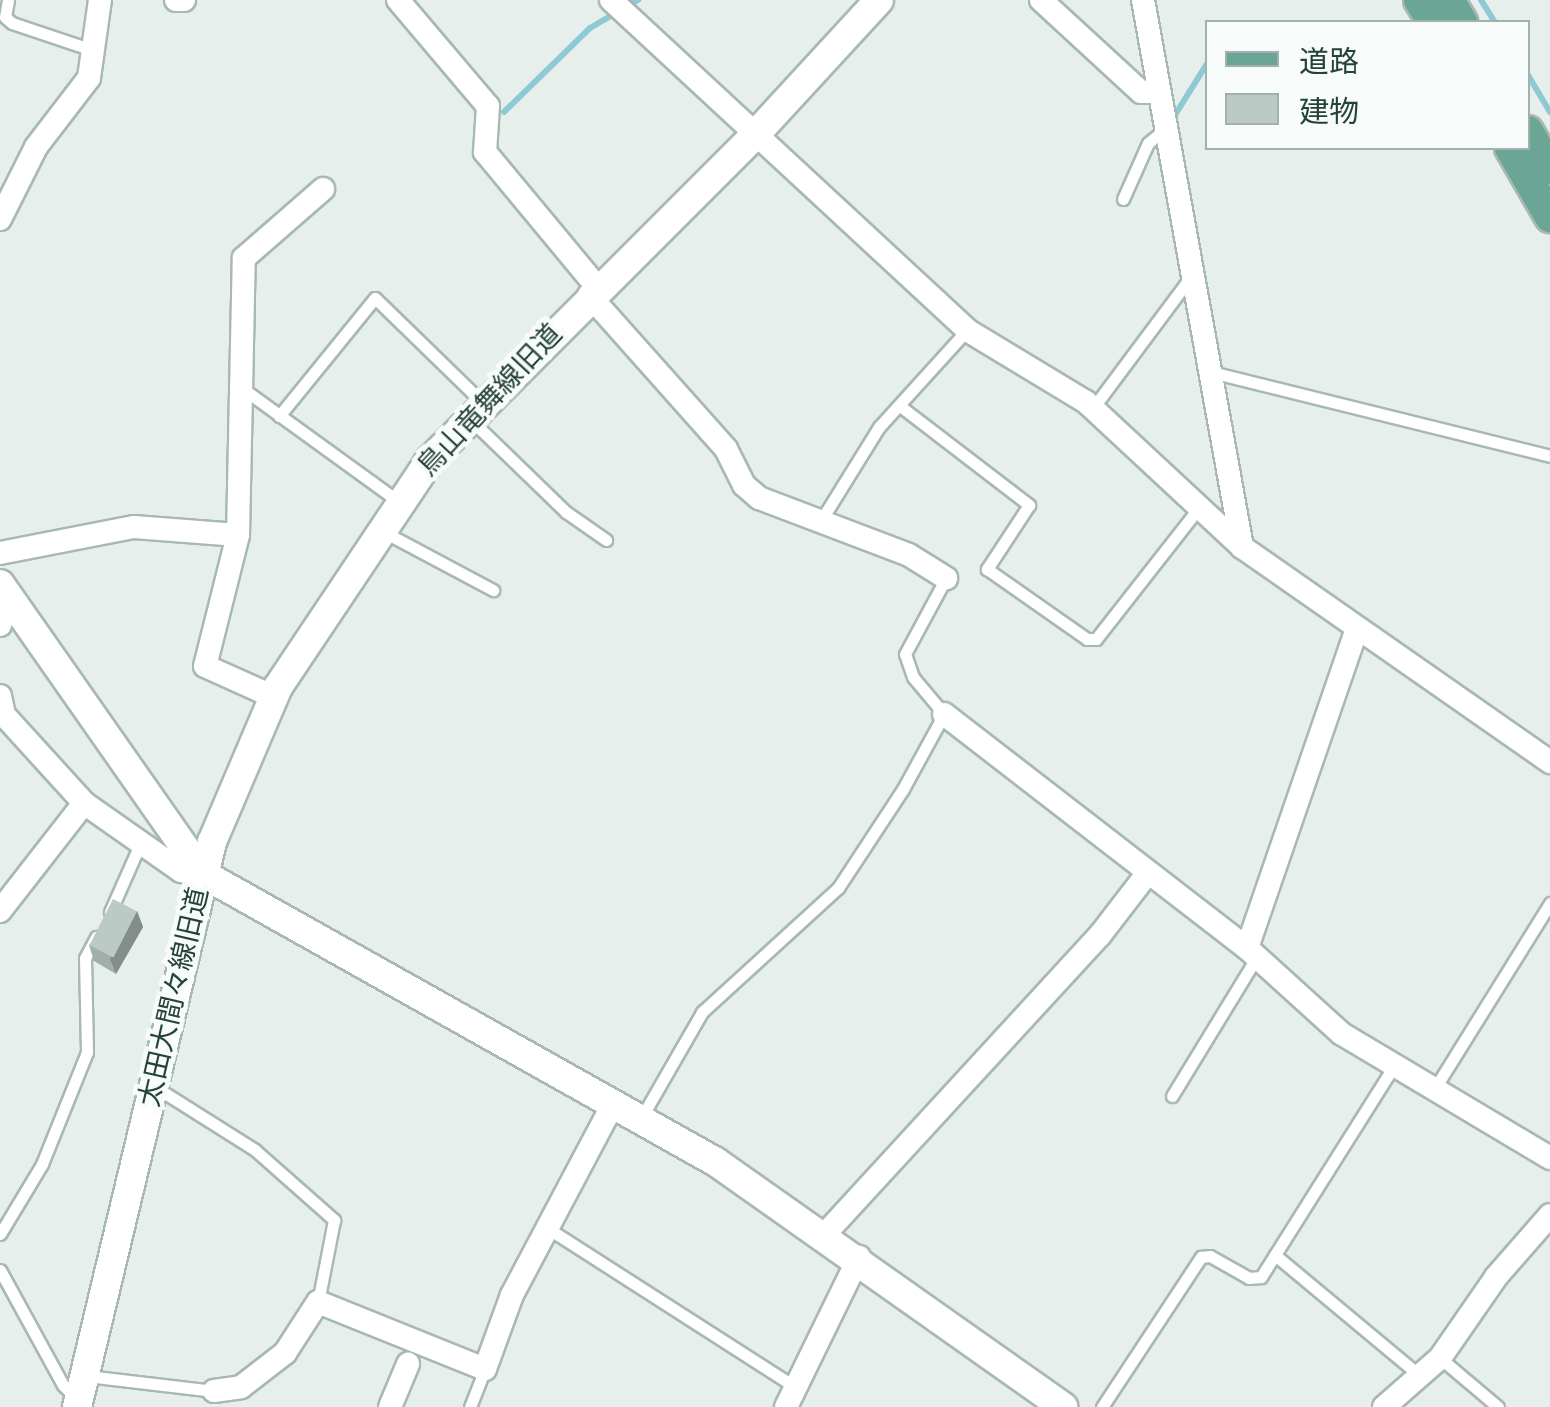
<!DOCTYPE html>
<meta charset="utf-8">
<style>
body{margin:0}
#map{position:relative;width:1550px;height:1407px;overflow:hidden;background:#e6efeb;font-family:"Roboto Condensed","Noto Sans JP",sans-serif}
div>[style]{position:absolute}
.stream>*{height:6px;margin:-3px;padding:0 3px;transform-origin:3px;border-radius:3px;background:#8ec9d4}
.roads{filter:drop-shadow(2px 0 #a8b8b2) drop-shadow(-2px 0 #a8b8b2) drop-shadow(0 2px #a8b8b2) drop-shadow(0 -2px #a8b8b2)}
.service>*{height:11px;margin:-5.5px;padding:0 5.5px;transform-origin:5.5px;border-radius:5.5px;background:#fff}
.minor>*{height:22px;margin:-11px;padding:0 11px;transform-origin:11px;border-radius:11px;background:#fff}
.tertiary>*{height:28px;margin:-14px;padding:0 14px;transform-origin:14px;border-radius:14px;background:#fff}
.primary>*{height:30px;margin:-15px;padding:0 15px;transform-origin:15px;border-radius:15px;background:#6aa596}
.wall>*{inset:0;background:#a1aea9}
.shaded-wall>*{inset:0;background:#838d89}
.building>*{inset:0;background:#bbcac4;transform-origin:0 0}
span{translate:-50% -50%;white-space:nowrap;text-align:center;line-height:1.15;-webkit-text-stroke:9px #f7fbf9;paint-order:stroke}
.street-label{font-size:28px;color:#24423a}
.legend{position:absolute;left:1205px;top:20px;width:325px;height:130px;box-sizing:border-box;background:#f7fbf9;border:2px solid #a3b1ad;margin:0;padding:12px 18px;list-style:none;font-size:30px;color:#24423a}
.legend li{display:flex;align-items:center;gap:20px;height:50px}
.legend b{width:50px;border:2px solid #a3b1ad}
</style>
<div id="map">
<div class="stream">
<i style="left:1481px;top:0;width:26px;rotate:58deg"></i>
<i style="left:1528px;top:75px;width:43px;rotate:59.3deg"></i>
<i style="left:504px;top:112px;width:120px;rotate:-44.3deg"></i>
<i style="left:590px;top:28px;width:56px;rotate:-30.3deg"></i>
<i style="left:1175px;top:115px;width:62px;rotate:-58.1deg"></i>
</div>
<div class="roads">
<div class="service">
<i style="left:8px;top:0;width:17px;rotate:100deg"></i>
<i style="left:5px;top:17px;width:9px;rotate:41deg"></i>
<i style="left:12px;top:23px;width:88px;rotate:18.6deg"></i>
<i style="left:1123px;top:199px;width:61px;rotate:-65.9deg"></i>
<i style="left:1148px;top:143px;width:22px;rotate:-39deg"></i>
<i style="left:1215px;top:373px;width:345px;rotate:13.9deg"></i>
<i style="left:246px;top:391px;width:188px;rotate:35.9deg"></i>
<i style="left:900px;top:406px;width:163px;rotate:37.5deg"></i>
<i style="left:1029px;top:505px;width:77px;rotate:123.3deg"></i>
<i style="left:987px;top:569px;width:122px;rotate:35deg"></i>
<i style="left:1087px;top:639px;width:9px"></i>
<i style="left:1096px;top:639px;width:170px;rotate:-51.9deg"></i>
<i style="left:1093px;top:408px;width:166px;rotate:-53.3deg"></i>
<i style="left:279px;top:416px;width:152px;rotate:-50.9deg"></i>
<i style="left:375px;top:298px;width:151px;rotate:44.2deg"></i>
<i style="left:472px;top:421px;width:131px;rotate:44.1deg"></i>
<i style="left:566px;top:512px;width:49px;rotate:35deg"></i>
<i style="left:820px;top:522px;width:112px;rotate:-58.2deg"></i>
<i style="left:879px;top:427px;width:131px;rotate:-47.8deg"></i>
<i style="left:382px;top:531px;width:126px;rotate:28deg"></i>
<i style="left:110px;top:912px;width:77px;rotate:-66.1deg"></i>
<i style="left:157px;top:1088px;width:116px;rotate:32.3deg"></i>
<i style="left:255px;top:1150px;width:106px;rotate:41.5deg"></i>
<i style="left:334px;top:1220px;width:84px;rotate:101deg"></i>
<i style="left:1435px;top:1088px;width:218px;rotate:-58.1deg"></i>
<i style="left:1172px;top:1096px;width:163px;rotate:-58.6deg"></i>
<i style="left:640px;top:1120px;width:125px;rotate:-60.1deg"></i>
<i style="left:702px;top:1012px;width:184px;rotate:-42.4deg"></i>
<i style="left:838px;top:888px;width:118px;rotate:-56.7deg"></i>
<i style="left:903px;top:789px;width:85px;rotate:-61.3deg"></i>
<i style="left:944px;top:714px;width:48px;rotate:-130deg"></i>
<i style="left:913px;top:677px;width:24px;rotate:-109deg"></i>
<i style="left:905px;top:654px;width:86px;rotate:-61.7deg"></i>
<i style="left:549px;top:1229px;width:292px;rotate:32.7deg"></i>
<i style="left:0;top:1234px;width:82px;rotate:-59deg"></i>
<i style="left:42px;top:1164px;width:121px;rotate:-68.1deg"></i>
<i style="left:87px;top:1052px;width:94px;rotate:-91.2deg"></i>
<i style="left:85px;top:958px;width:24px;rotate:-62deg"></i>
<i style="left:1275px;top:1255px;width:189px;rotate:39.8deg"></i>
<i style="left:0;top:1270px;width:131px;rotate:61.3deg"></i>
<i style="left:63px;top:1385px;width:20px;rotate:45deg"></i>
<i style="left:1440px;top:1358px;width:76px;rotate:40.2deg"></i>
<i style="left:87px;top:1376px;width:128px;rotate:6.7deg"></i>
<i style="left:470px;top:1407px;width:41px;rotate:-68.5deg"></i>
<i style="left:1102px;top:1407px;width:180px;rotate:-56.6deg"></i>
<i style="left:1201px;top:1257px;width:9px;rotate:-6deg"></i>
<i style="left:1210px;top:1256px;width:45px;rotate:29.4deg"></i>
<i style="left:1249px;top:1278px;width:12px;rotate:-5deg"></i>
<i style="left:1261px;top:1277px;width:249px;rotate:-57.8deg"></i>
</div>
<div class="minor">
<i style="left:176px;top:0;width:8px"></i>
<i style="left:398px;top:0;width:139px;rotate:49.7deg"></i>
<i style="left:488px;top:106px;width:46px;rotate:93.7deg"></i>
<i style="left:485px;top:152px;width:175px;rotate:50.3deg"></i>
<i style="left:611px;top:0;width:485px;rotate:42.8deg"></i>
<i style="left:967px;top:330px;width:139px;rotate:31.2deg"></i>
<i style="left:1086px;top:402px;width:213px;rotate:42.9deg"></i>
<i style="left:1242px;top:547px;width:376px;rotate:34.9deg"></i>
<i style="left:1041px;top:0;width:136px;rotate:42.6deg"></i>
<i style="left:1141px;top:92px;width:17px"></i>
<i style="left:1143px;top:0;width:556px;rotate:79.74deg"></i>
<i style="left:0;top:219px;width:80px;rotate:-63.4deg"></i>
<i style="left:36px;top:147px;width:87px;rotate:-52.5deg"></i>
<i style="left:89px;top:78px;width:79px;rotate:-82deg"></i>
<i style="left:589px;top:295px;width:206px;rotate:48.3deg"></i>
<i style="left:726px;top:449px;width:40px;rotate:63.4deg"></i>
<i style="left:744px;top:485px;width:20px;rotate:41deg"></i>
<i style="left:759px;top:498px;width:160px;rotate:20.8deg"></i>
<i style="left:909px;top:555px;width:44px;rotate:31.9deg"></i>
<i style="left:238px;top:535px;width:135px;rotate:104.1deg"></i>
<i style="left:205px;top:666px;width:76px;rotate:24.2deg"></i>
<i style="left:0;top:553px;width:136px;rotate:-11deg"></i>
<i style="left:134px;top:527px;width:104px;rotate:4.4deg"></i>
<i style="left:238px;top:535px;width:277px;rotate:-88.8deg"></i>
<i style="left:244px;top:258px;width:105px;rotate:-41.1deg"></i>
<i style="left:0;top:625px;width:29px;rotate:-72deg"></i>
<i style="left:0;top:696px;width:19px;rotate:78deg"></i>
<i style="left:4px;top:715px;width:119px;rotate:47.7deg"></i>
<i style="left:84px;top:803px;width:118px;rotate:35deg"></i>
<i style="left:181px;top:871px;width:22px;rotate:8deg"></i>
<i style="left:944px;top:714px;width:383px;rotate:37.7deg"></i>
<i style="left:1247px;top:948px;width:128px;rotate:42.2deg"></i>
<i style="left:1342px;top:1034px;width:242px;rotate:30.8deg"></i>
<i style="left:0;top:911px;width:137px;rotate:-52.1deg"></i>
<i style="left:1247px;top:948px;width:337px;rotate:-71deg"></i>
<i style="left:825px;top:1234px;width:406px;rotate:-47.4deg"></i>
<i style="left:1100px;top:935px;width:77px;rotate:-52.4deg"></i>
<i style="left:214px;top:1391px;width:27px;rotate:-8deg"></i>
<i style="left:241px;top:1387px;width:56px;rotate:-37.7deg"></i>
<i style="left:285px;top:1353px;width:61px;rotate:-57.1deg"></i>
<i style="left:318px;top:1302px;width:180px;rotate:21.9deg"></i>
<i style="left:485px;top:1369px;width:79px;rotate:-70deg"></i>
<i style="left:512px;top:1295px;width:212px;rotate:-62.1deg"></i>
<i style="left:390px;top:1407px;width:47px;rotate:-67.3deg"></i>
<i style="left:786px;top:1407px;width:167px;rotate:-64deg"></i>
<i style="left:1384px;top:1407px;width:74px;rotate:-41.2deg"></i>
<i style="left:1440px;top:1358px;width:98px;rotate:-55.3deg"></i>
<i style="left:1496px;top:1277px;width:82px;rotate:-48.9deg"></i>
</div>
<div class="tertiary">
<i style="left:0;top:584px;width:354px;rotate:55deg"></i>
<i style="left:203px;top:874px;width:588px;rotate:29.31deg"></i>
<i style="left:716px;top:1162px;width:425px;rotate:35.2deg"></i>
<i style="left:77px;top:1407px;width:581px;rotate:-76.56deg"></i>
<i style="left:212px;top:842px;width:168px;rotate:-66.9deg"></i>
<i style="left:278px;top:687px;width:273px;rotate:-56.2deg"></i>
<i style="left:430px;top:460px;width:460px;rotate:-45deg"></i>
<i style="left:755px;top:135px;width:183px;rotate:-47.4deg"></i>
</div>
<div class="primary">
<i style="left:1419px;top:0;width:26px;rotate:58deg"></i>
<i style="left:1449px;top:0;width:26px;rotate:59deg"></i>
<i style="left:1528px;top:131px;width:44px;rotate:59.9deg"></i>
<i style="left:1510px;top:148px;width:80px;rotate:59.9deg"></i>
</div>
</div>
<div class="wall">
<i style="clip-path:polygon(137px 911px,143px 927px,116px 974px,94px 961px,89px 945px)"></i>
</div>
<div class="shaded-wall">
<i style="clip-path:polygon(137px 911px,143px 927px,116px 974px,110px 959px)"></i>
</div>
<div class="building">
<i style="left:113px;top:899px;width:27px;height:52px;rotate:27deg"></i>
</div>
<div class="street-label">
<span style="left:490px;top:400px;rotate:-47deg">鳥山竜舞線旧道</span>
<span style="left:174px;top:997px;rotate:-77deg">太田大間々線旧道</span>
</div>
<ul class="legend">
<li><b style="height:12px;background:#6aa596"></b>道路</li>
<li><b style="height:28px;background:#bbcac4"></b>建物</li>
</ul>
</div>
